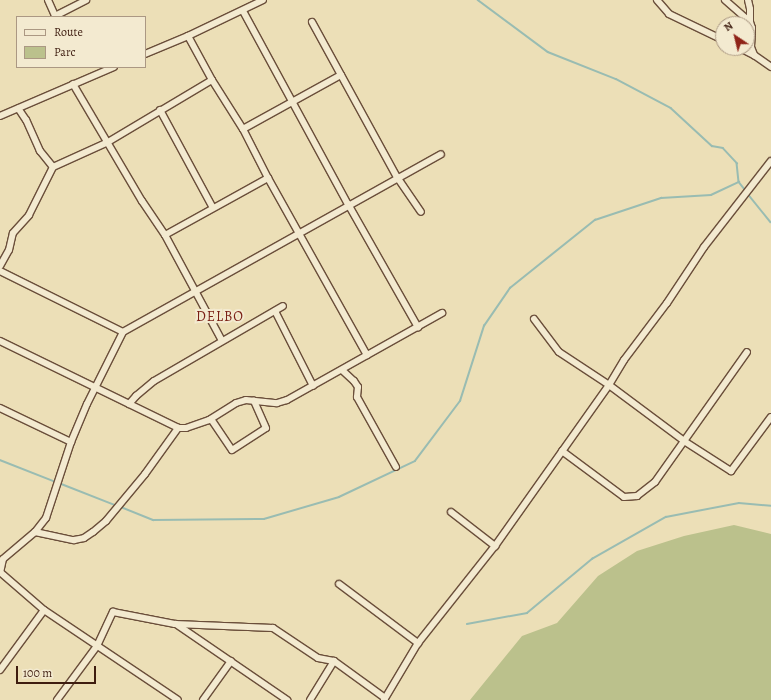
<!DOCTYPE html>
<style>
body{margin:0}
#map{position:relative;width:771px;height:700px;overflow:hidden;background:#ecdfb7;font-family:Alegreya,serif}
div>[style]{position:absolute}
.green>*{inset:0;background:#bbc18c}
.stream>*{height:1.5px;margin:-0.75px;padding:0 0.75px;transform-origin:0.75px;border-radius:0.75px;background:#99bcb2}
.roads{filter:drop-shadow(1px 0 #6a4e3a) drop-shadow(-1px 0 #6a4e3a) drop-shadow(0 1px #6a4e3a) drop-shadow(0 -1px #6a4e3a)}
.minor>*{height:6px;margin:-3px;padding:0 3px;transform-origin:3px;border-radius:3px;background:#f3ead0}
span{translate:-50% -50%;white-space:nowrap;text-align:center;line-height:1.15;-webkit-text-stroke:4px #f3ead0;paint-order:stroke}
.quarter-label{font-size:14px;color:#7a1f14;letter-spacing:1px}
.legend{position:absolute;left:16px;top:16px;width:130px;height:52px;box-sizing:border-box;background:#f3ead0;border:1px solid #ab9883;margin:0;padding:5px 7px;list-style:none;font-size:12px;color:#3e1d10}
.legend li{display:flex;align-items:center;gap:8px;height:20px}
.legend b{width:20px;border:1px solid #ab9883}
.north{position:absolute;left:715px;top:16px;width:40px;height:40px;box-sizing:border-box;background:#f3ead0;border:1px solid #ab9883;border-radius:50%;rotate:325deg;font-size:11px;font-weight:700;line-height:16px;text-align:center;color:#3e1d10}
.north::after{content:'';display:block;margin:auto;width:14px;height:18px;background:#8f2418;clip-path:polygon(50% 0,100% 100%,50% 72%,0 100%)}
.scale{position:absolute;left:16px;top:666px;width:80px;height:18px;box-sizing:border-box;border:2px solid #3e1d10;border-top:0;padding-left:5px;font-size:12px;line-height:14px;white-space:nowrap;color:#3e1d10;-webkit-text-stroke:3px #f3ead0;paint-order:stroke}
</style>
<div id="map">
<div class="green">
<i style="clip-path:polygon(734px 525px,771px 534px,771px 700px,470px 700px,522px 636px,557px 623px,598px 576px,637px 551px,684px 536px)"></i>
</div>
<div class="stream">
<i style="left:478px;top:0;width:87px;rotate:36.6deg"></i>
<i style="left:548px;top:52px;width:73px;rotate:21.7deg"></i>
<i style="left:616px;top:79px;width:62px;rotate:27.8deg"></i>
<i style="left:671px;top:108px;width:56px;rotate:42.8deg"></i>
<i style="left:712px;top:146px;width:11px;rotate:10deg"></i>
<i style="left:723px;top:148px;width:21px;rotate:47deg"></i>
<i style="left:737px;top:163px;width:19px;rotate:84deg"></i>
<i style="left:739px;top:182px;width:11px;rotate:52deg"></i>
<i style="left:748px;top:194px;width:36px;rotate:51deg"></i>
<i style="left:0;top:460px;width:60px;rotate:21.4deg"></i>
<i style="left:59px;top:483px;width:60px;rotate:21.4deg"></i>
<i style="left:121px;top:507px;width:35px;rotate:22deg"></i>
<i style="left:153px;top:520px;width:111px;rotate:-0.5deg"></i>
<i style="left:264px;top:519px;width:78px;rotate:-16.3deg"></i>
<i style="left:339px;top:497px;width:84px;rotate:-25.3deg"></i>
<i style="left:415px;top:461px;width:75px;rotate:-53.1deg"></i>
<i style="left:460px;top:401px;width:79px;rotate:-72.3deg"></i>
<i style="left:484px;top:326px;width:46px;rotate:-55.6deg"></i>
<i style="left:510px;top:288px;width:109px;rotate:-38.7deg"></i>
<i style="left:595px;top:220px;width:70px;rotate:-18.4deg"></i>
<i style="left:661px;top:198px;width:50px;rotate:-3.4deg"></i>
<i style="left:711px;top:195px;width:31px;rotate:-25deg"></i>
<i style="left:467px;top:624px;width:61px;rotate:-10.4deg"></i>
<i style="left:527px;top:613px;width:85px;rotate:-39.7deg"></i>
<i style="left:592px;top:559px;width:85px;rotate:-29.6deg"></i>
<i style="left:666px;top:517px;width:74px;rotate:-10.9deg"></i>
<i style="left:739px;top:503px;width:32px;rotate:5deg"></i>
</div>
<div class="roads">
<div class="minor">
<i style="left:48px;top:0;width:17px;rotate:66deg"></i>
<i style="left:55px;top:16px;width:35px;rotate:-27deg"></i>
<i style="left:657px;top:0;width:18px;rotate:49deg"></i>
<i style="left:669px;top:14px;width:60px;rotate:25.7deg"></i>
<i style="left:725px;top:0;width:33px;rotate:41deg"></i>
<i style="left:750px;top:22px;width:6px;rotate:72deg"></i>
<i style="left:752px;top:28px;width:19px;rotate:93deg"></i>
<i style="left:751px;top:47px;width:9px;rotate:69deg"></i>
<i style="left:754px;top:55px;width:21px;rotate:35deg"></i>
<i style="left:748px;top:0;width:9px;rotate:77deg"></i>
<i style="left:750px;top:9px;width:13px;rotate:90deg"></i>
<i style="left:243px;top:11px;width:220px;rotate:61.5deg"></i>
<i style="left:348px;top:204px;width:142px;rotate:60.4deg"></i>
<i style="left:312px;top:22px;width:177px;rotate:61.3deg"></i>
<i style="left:397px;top:177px;width:42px;rotate:55.6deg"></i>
<i style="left:188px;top:36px;width:50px;rotate:61.4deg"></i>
<i style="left:212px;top:80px;width:58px;rotate:57.7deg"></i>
<i style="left:243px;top:129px;width:55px;rotate:63deg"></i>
<i style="left:268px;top:178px;width:203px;rotate:60.8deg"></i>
<i style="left:740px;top:48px;width:16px;rotate:27deg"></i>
<i style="left:145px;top:54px;width:47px;rotate:-22.7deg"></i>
<i style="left:188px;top:36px;width:83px;rotate:-25.6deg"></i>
<i style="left:73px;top:84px;width:136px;rotate:59.5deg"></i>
<i style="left:142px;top:201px;width:41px;rotate:55.9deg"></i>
<i style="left:165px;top:235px;width:120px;rotate:61.7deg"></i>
<i style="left:160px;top:110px;width:111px;rotate:61.6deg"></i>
<i style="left:0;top:116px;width:124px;rotate:-23.3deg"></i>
<i style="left:243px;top:129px;width:112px;rotate:-28.9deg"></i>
<i style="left:53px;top:167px;width:60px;rotate:-24.4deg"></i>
<i style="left:108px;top:142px;width:121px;rotate:-30.8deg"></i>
<i style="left:165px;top:235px;width:118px;rotate:-29deg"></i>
<i style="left:0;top:266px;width:18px;rotate:-61deg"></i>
<i style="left:9px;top:250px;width:17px;rotate:-77deg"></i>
<i style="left:13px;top:233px;width:24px;rotate:-48deg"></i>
<i style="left:29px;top:215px;width:54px;rotate:-63.4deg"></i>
<i style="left:53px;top:167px;width:21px;rotate:-129deg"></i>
<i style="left:40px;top:151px;width:34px;rotate:-114deg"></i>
<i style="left:26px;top:120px;width:14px;rotate:-124deg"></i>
<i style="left:0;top:271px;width:137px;rotate:26.4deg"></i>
<i style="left:275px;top:311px;width:84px;rotate:63.1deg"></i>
<i style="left:534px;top:319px;width:41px;rotate:52.9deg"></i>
<i style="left:559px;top:352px;width:60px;rotate:33.4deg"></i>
<i style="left:609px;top:385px;width:94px;rotate:36.7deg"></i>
<i style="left:684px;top:441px;width:56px;rotate:32.6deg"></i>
<i style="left:731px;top:471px;width:67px;rotate:-53.5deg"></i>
<i style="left:0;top:341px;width:198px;rotate:26deg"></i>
<i style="left:178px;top:428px;width:8px"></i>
<i style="left:186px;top:428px;width:24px;rotate:-19deg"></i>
<i style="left:209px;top:420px;width:32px;rotate:-32deg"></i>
<i style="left:236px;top:403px;width:10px;rotate:-17deg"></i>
<i style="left:246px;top:400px;width:31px;rotate:6deg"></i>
<i style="left:277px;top:403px;width:10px;rotate:-17deg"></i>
<i style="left:287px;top:400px;width:178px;rotate:-29.3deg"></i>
<i style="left:342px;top:370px;width:16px;rotate:43deg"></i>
<i style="left:354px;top:381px;width:7px;rotate:56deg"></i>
<i style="left:358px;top:387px;width:10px;rotate:96deg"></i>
<i style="left:357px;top:397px;width:80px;rotate:60.9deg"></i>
<i style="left:129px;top:404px;width:11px;rotate:-49deg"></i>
<i style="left:136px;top:396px;width:23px;rotate:-40deg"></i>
<i style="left:154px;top:381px;width:149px;rotate:-30.2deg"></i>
<i style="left:0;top:408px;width:79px;rotate:25.6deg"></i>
<i style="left:211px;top:419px;width:37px;rotate:56deg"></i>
<i style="left:232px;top:450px;width:40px;rotate:-32.9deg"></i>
<i style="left:266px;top:428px;width:30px;rotate:-114deg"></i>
<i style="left:562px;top:451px;width:77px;rotate:36.6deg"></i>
<i style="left:624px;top:497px;width:13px;rotate:-4deg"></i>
<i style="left:637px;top:496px;width:23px;rotate:-38deg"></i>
<i style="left:655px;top:482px;width:159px;rotate:-54.7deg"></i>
<i style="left:451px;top:512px;width:56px;rotate:37.7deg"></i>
<i style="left:35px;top:532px;width:40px;rotate:12deg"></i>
<i style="left:74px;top:540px;width:10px;rotate:-11deg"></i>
<i style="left:84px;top:538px;width:11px;rotate:-34deg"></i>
<i style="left:93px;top:532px;width:17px;rotate:-40deg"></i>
<i style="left:106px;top:521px;width:61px;rotate:-50.3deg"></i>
<i style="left:145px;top:474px;width:57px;rotate:-54.3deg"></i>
<i style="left:0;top:572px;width:58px;rotate:40.8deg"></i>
<i style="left:44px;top:610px;width:161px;rotate:33.9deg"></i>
<i style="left:0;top:573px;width:14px;rotate:-78deg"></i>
<i style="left:3px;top:559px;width:42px;rotate:-40.2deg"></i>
<i style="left:35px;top:532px;width:18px;rotate:-52deg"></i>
<i style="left:46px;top:518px;width:80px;rotate:-71.8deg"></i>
<i style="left:71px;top:442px;width:41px;rotate:-67.2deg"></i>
<i style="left:87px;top:404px;width:80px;rotate:-63.4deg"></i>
<i style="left:123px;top:332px;width:364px;rotate:-29.2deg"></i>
<i style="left:339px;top:584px;width:99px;rotate:36.8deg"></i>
<i style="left:176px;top:624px;width:135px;rotate:34.4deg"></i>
<i style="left:0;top:670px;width:74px;rotate:-53.7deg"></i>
<i style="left:57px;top:700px;width:67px;rotate:-53.5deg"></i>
<i style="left:97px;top:646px;width:38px;rotate:-65deg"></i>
<i style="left:113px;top:612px;width:63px;rotate:11deg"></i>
<i style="left:175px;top:624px;width:98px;rotate:2.3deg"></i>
<i style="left:273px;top:628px;width:54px;rotate:33.7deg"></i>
<i style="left:318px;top:658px;width:16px;rotate:11deg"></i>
<i style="left:334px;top:661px;width:63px;rotate:36deg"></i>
<i style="left:203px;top:700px;width:48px;rotate:-54.3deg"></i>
<i style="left:310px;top:700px;width:46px;rotate:-58.4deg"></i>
<i style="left:384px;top:700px;width:66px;rotate:-59.2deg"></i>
<i style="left:418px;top:643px;width:124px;rotate:-51.6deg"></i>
<i style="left:495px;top:546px;width:197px;rotate:-54.7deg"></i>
<i style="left:609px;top:385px;width:29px;rotate:-59deg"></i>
<i style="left:624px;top:360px;width:71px;rotate:-53deg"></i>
<i style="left:667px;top:303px;width:67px;rotate:-56.5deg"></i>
<i style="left:704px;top:247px;width:109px;rotate:-52.1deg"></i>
</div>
</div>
<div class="quarter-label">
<span style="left:220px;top:317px">DELBO</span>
</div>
<ul class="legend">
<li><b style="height:5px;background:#f3ead0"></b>Route</li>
<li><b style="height:11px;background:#bbc18c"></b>Parc</li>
</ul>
<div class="north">N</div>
<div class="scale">100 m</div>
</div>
